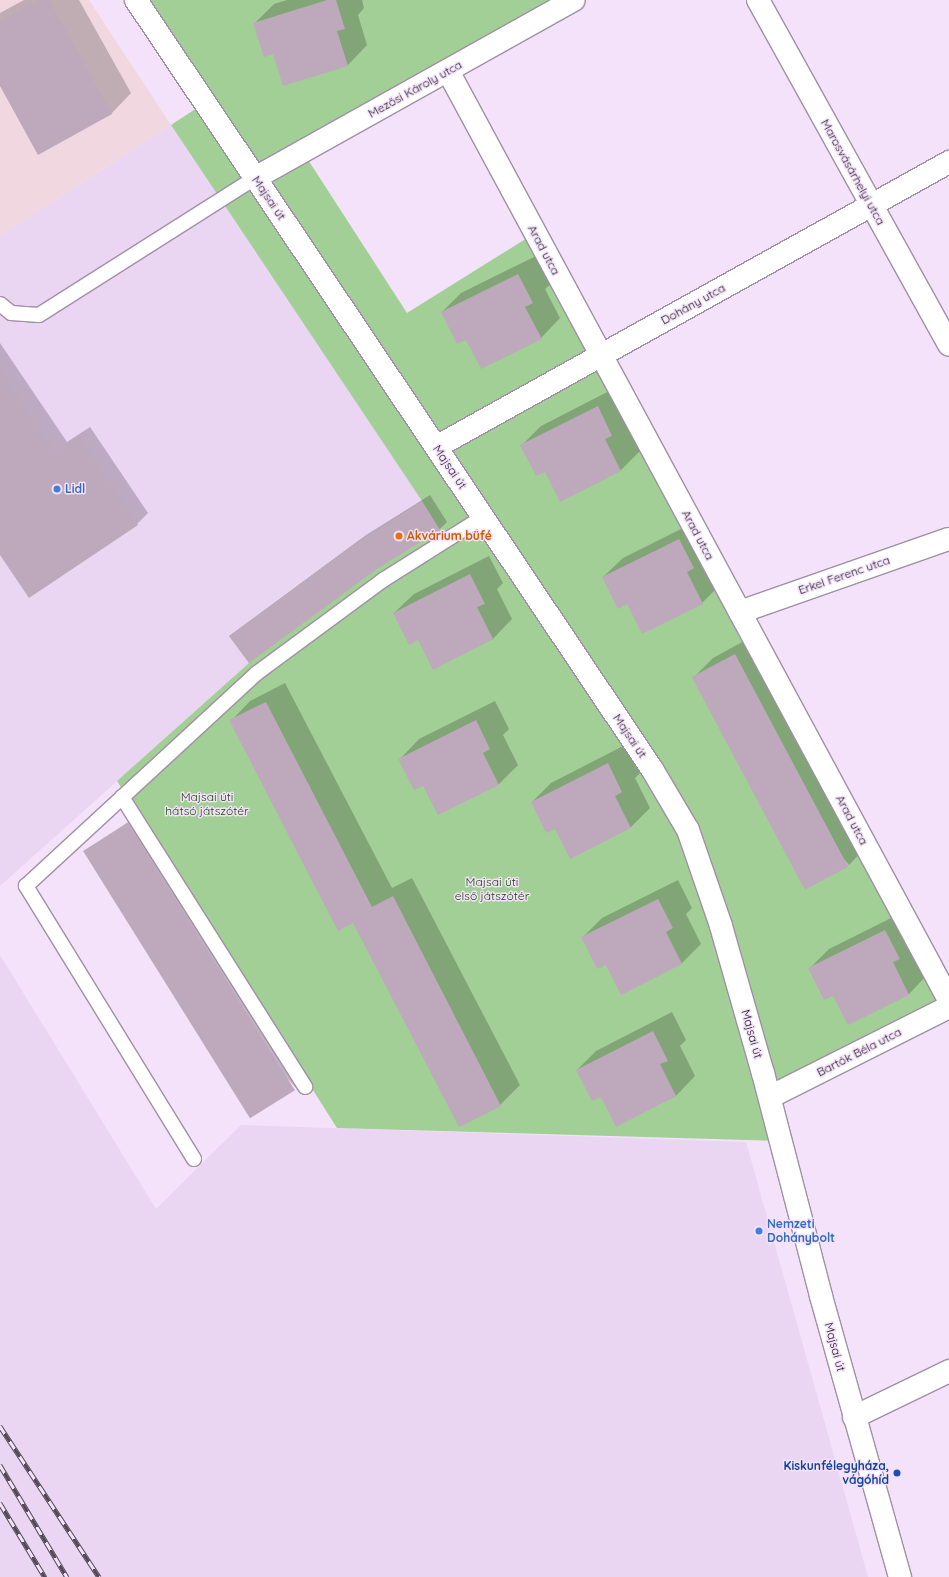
<!DOCTYPE html>
<meta charset="utf-8">
<style>
body{margin:0}
#map{position:relative;width:949px;height:1577px;overflow:hidden;background:#f3e2f9;font-family:Quicksand,sans-serif}
div>[style]{position:absolute}
.built>*{inset:0;background:#ead5f2}
.education>*{inset:0;background:#f1d7e0}
.green>*{inset:0;background:#a2cf95}
.shadow>*{inset:0;background:#0003}
.building>*{inset:0;background:#bda9bb;transform-origin:0 0}
.roads{filter:drop-shadow(1px 0 #a090a5) drop-shadow(-1px 0 #a090a5) drop-shadow(0 1px #a090a5) drop-shadow(0 -1px #a090a5)}
.service>*{height:14px;margin:-7px;padding:0 7px;transform-origin:7px;border-radius:7px;background:#fff}
.minor>*{height:22px;margin:-11px;padding:0 11px;transform-origin:11px;border-radius:11px;background:#fff}
.secondary>*{height:22px;margin:-11px;padding:0 11px;transform-origin:11px;border-radius:11px;background:#fff}
.rail>*{height:4.5px;margin-top:-2.25px;transform-origin:0;background:repeating-linear-gradient(90deg,#f3e2f9 0 9px,#524955 0 18px);box-sizing:border-box;border-block:1px solid #524955}
.dots>*{width:11px;height:11px;translate:-50% -50%;box-sizing:border-box;border:2px solid #f3e2f9;border-radius:50%}
span{translate:-50% -50%;white-space:nowrap;text-align:center;line-height:1.15;-webkit-text-stroke:3px #f3e2f9;paint-order:stroke}
.street-label{font-size:12px;color:#211b23}
.shop-label{font-size:12px;color:#366cbe;font-weight:700}
.left{translate:0 -50%;text-align:left}
.food-label{font-size:12px;color:#c56008;font-weight:700}
.park-label{font-size:12px;color:#1c420f}
.transit-label{font-size:12px;color:#164399;font-weight:700}
.right{translate:-100% -50%;text-align:right}
</style>
<div id="map">
<div class="built">
<i style="clip-path:polygon(171px 125px,422px 501px,229px 636px,249px 663px,0 886px,0 236px)"></i>
<i style="clip-path:polygon(0 955px,156px 1209px,241px 1125px,746px 1142px,868px 1577px,0 1577px)"></i>
</div>
<div class="education">
<i style="clip-path:polygon(0 0,89px 0,171px 125px,0 236px)"></i>
</div>
<div class="green">
<i style="clip-path:polygon(137px 0,573px 0,255px 177px)"></i>
<i style="clip-path:polygon(203px 104px,687px 830px,780px 1141px,337px 1128px,117px 781px,249px 663px,229px 636px,357px 542px,422px 501px,171px 125px)"></i>
<i style="clip-path:polygon(303px 152px,407px 313px,535px 233px,601px 355px,437px 447px,256px 178px)"></i>
<i style="clip-path:polygon(601px 356px,949px 1002px,770px 1095px,688px 829px,437px 447px)"></i>
</div>
<div class="shadow">
<i style="clip-path:polygon(24px 0,79px 0,131px 93px,112px 113px,38px 153px,0 84px,0 13px)"></i>
<i style="clip-path:polygon(287px 0,362px 0,364px 8px,358px 15px,367px 45px,348px 65px,274px 53px,254px 24px,274px 4px)"></i>
<i style="clip-path:polygon(538px 255px,552px 283px,545px 289px,560px 318px,541px 338px,466px 338px,442px 312px,461px 293px)"></i>
<i style="clip-path:polygon(0 343px,67px 442px,90px 427px,148px 513px,137px 524px,0 553px)"></i>
<i style="clip-path:polygon(617px 387px,625px 421px,640px 451px,621px 470px,546px 471px,522px 445px,541px 426px)"></i>
<i style="clip-path:polygon(430px 495px,447px 522px,440px 529px,377px 568px,230px 636px,366px 535px)"></i>
<i style="clip-path:polygon(699px 520px,722px 583px,702px 603px,627px 603px,603px 577px,623px 558px)"></i>
<i style="clip-path:polygon(489px 556px,503px 583px,497px 589px,512px 619px,493px 639px,433px 668px,418px 639px,394px 613px,414px 594px)"></i>
<i style="clip-path:polygon(755px 635px,868px 845px,849px 865px,694px 677px,713px 658px)"></i>
<i style="clip-path:polygon(285px 683px,392px 888px,412px 878px,520px 1085px,500px 1105px,354px 922px,231px 721px,250px 701px)"></i>
<i style="clip-path:polygon(495px 701px,509px 729px,503px 735px,518px 765px,499px 784px,424px 784px,400px 759px,419px 739px)"></i>
<i style="clip-path:polygon(627px 744px,641px 772px,635px 778px,650px 808px,631px 827px,556px 827px,532px 802px,551px 783px)"></i>
<i style="clip-path:polygon(131px 820px,299px 1085px,296px 1088px,84px 851px)"></i>
<i style="clip-path:polygon(678px 880px,692px 908px,686px 914px,701px 944px,682px 963px,622px 993px,607px 963px,582px 938px,602px 918px)"></i>
<i style="clip-path:polygon(905px 911px,928px 974px,909px 994px,849px 1024px,834px 994px,810px 968px,829px 949px)"></i>
<i style="clip-path:polygon(672px 1012px,686px 1040px,680px 1046px,695px 1076px,676px 1096px,616px 1125px,601px 1095px,577px 1070px,596px 1051px)"></i>
</div>
<div class="building">
<i style="clip-path:polygon(38px 0,49px 0,112px 114px,38px 155px,0 86px,0 21px)"></i>
<i style="clip-path:polygon(327px 0,336px 0,345px 29px,337px 31px,348px 66px,283px 86px,273px 54px,264px 57px,253px 23px)"></i>
<i style="clip-path:polygon(518px 274px,533px 303px,525px 307px,542px 339px,481px 369px,466px 340px,457px 344px,441px 312px)"></i>
<i style="clip-path:polygon(0 370px,55px 452px,79px 437px,138px 525px,29px 598px,0 555px)"></i>
<i style="clip-path:polygon(598px 406px,612px 436px,605px 439px,621px 471px,560px 502px,545px 472px,536px 476px,520px 445px)"></i>
<i style="clip-path:polygon(422px 501px,440px 530px,377px 569px,249px 663px,229px 636px,357px 542px)"></i>
<i style="clip-path:polygon(679px 539px,694px 568px,687px 572px,703px 604px,642px 634px,627px 604px,618px 609px,602px 577px)"></i>
<i style="clip-path:polygon(470px 574px,485px 604px,477px 607px,493px 639px,433px 670px,418px 640px,409px 645px,393px 613px)"></i>
<i style="left:735px;top:654px;width:241px;height:49px;rotate:62deg"></i>
<i style="clip-path:polygon(266px 702px,372px 907px,393px 896px,501px 1106px,459px 1127px,353px 923px,338px 931px,229px 720px)"></i>
<i style="clip-path:polygon(476px 720px,490px 749px,483px 753px,499px 785px,438px 815px,423px 786px,414px 790px,398px 759px)"></i>
<i style="clip-path:polygon(608px 763px,622px 792px,615px 796px,631px 828px,570px 859px,555px 829px,546px 833px,531px 802px)"></i>
<i style="left:128px;top:823px;width:315px;height:53px;rotate:58deg"></i>
<i style="clip-path:polygon(658px 899px,673px 928px,666px 932px,682px 964px,621px 995px,606px 965px,597px 969px,581px 937px)"></i>
<i style="clip-path:polygon(885px 930px,900px 959px,893px 962px,909px 995px,848px 1025px,833px 996px,824px 1000px,808px 968px)"></i>
<i style="clip-path:polygon(653px 1031px,668px 1061px,660px 1064px,676px 1096px,616px 1127px,601px 1097px,592px 1101px,576px 1070px)"></i>
</div>
<div class="roads">
<div class="service">
<i style="left:0;top:304px;width:14px;rotate:39deg"></i>
<i style="left:11px;top:313px;width:28px;rotate:4deg"></i>
<i style="left:39px;top:315px;width:256px;rotate:-32.4deg"></i>
<i style="left:122px;top:797px;width:343px;rotate:57.7deg"></i>
<i style="left:194px;top:1159px;width:321px;rotate:-121.6deg"></i>
<i style="left:26px;top:886px;width:314px;rotate:-42.7deg"></i>
<i style="left:257px;top:673px;width:157px;rotate:-36.4deg"></i>
<i style="left:383px;top:580px;width:118px;rotate:-32.2deg"></i>
</div>
<div class="minor">
<i style="left:758px;top:0;width:394px;rotate:61deg"></i>
<i style="left:448px;top:71px;width:1055px;rotate:61.66deg"></i>
<i style="left:255px;top:178px;width:365px;rotate:-29.2deg"></i>
<i style="left:436px;top:447px;width:587px;rotate:-29.05deg"></i>
<i style="left:740px;top:612px;width:221px;rotate:-19.3deg"></i>
<i style="left:770px;top:1097px;width:200px;rotate:-26.7deg"></i>
<i style="left:854px;top:1417px;width:106px;rotate:-25.8deg"></i>
</div>
<div class="secondary">
<i style="left:136px;top:0;width:926px;rotate:56.14deg"></i>
<i style="left:652px;top:769px;width:71px;rotate:59.5deg"></i>
<i style="left:688px;top:830px;width:102px;rotate:71deg"></i>
<i style="left:721px;top:926px;width:153px;rotate:74.1deg"></i>
<i style="left:763px;top:1073px;width:230px;rotate:75.4deg"></i>
<i style="left:821px;top:1296px;width:292px;rotate:74.3deg"></i>
</div>
</div>
<div class="rail">
<i style="left:0;top:1426px;width:181px;rotate:56.7deg"></i>
<i style="left:0;top:1465px;width:131px;rotate:59.1deg"></i>
<i style="left:0;top:1503px;width:87px;rotate:58.7deg"></i>
</div>
<div class="dots">
<i style="left:57px;top:489px;background:#3f7fe0"></i>
<i style="left:399px;top:536px;background:#e8710a"></i>
<i style="left:759px;top:1231px;background:#3f7fe0"></i>
<i style="left:897px;top:1473px;background:#1a4fb4"></i>
</div>
<div class="street-label">
<span style="left:415px;top:89px;rotate:-29deg">Mezősi Károly utca</span>
<span style="left:853px;top:172px;rotate:61deg">Marosvásárhelyi utca</span>
<span style="left:269px;top:198px;rotate:56deg">Majsai út</span>
<span style="left:544px;top:250px;rotate:62deg">Arad utca</span>
<span style="left:693px;top:304px;rotate:-29deg">Dohány utca</span>
<span style="left:450px;top:467px;rotate:56deg">Majsai út</span>
<span style="left:698px;top:535px;rotate:62deg">Arad utca</span>
<span style="left:844px;top:575px;rotate:-19deg">Erkel Ferenc utca</span>
<span style="left:630px;top:736px;rotate:56deg">Majsai út</span>
<span style="left:852px;top:820px;rotate:62deg">Arad utca</span>
<span style="left:752px;top:1034px;rotate:74deg">Majsai út</span>
<span style="left:859px;top:1052px;rotate:-27deg">Bartók Béla utca</span>
<span style="left:835px;top:1347px;rotate:75deg">Majsai út</span>
</div>
<div class="shop-label">
<span class="left" style="left:65px;top:489px">Lidl</span>
<span class="left" style="left:767px;top:1231px">Nemzeti<br>Dohánybolt</span>
</div>
<div class="food-label">
<span class="left" style="left:407px;top:536px">Akvárium büfé</span>
</div>
<div class="park-label">
<span style="left:207px;top:804px">Majsai úti<br>hátsó játszótér</span>
<span style="left:492px;top:889px">Majsai úti<br>első játszótér</span>
</div>
<div class="transit-label">
<span class="right" style="left:889px;top:1473px">Kiskunfélegyháza,<br>vágóhíd</span>
</div>
</div>
